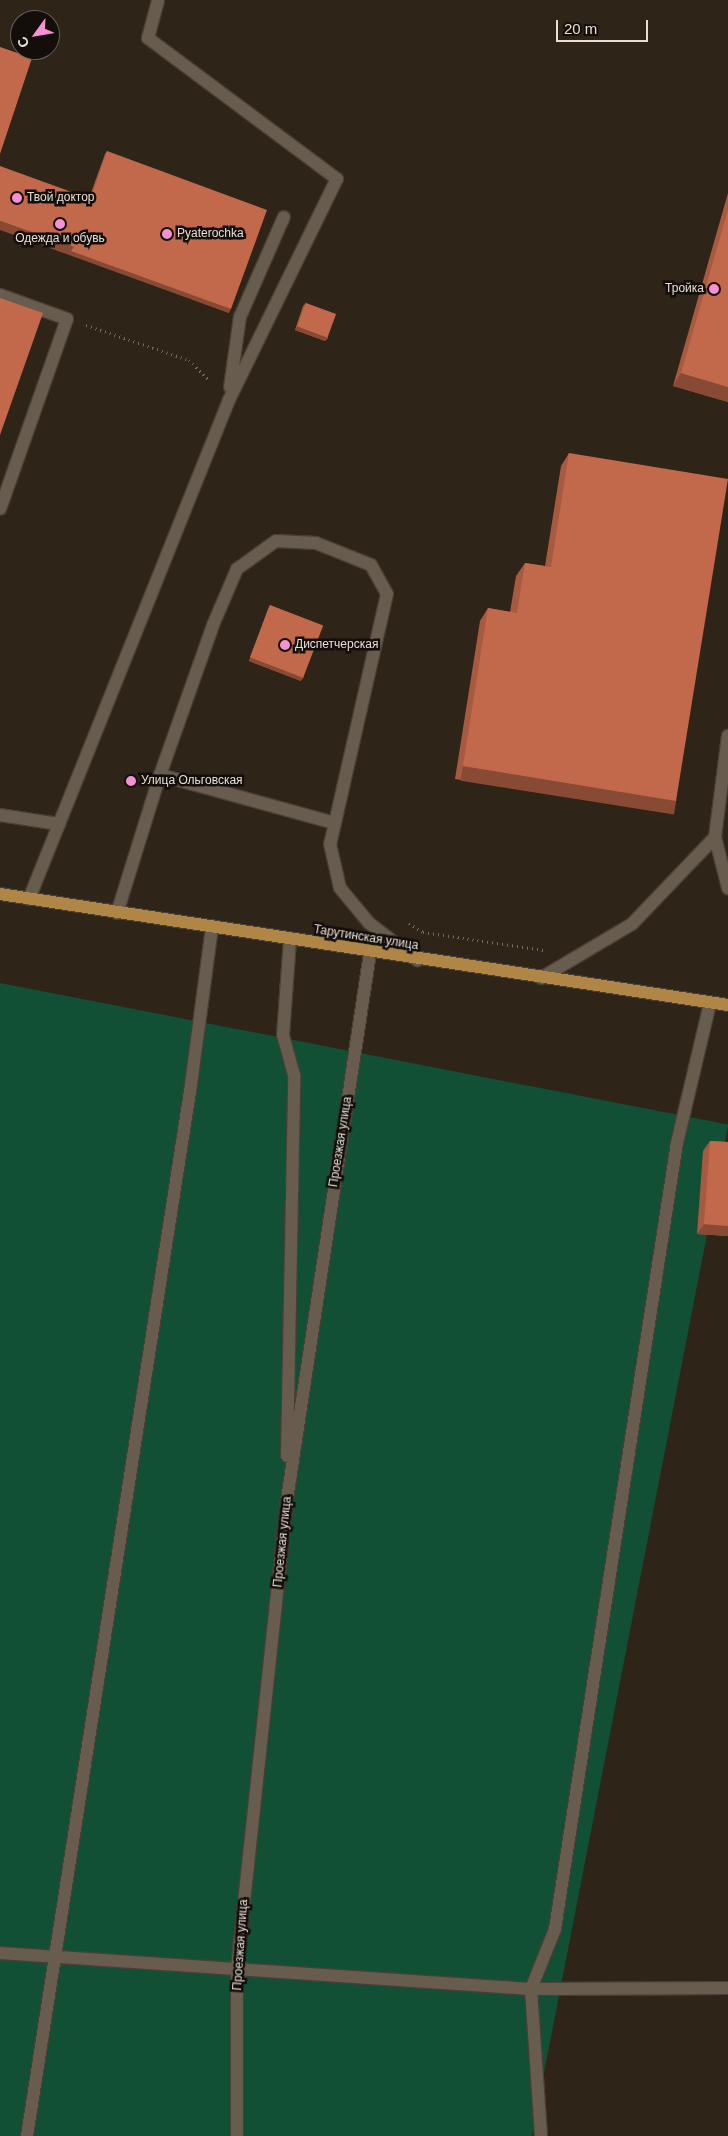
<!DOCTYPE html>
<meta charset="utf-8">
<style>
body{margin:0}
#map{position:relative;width:728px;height:2136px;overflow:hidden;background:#2e2418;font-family:Arial,sans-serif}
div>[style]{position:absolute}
.green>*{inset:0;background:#125035;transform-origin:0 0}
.path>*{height:3px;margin-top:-1.5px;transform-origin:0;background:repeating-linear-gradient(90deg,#746b61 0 1px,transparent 0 5px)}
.roads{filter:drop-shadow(1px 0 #483f36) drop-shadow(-1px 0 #483f36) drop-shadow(0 1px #483f36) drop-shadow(0 -1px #483f36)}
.minor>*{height:12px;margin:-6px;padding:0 6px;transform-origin:6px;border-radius:6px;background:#685c4e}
.major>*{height:12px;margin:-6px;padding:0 6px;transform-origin:6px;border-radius:6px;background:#af8645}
.wall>*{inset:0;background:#a85a40}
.shaded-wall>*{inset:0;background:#884a34;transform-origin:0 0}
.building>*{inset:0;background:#c3694b;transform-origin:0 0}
.dots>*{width:14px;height:14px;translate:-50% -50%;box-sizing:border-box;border:2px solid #130e09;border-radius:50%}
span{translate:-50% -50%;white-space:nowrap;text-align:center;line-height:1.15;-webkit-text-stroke:5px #130e09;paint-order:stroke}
.poi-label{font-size:12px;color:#e6ded7}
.left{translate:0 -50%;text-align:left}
.right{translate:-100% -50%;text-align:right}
.street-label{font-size:12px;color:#e6ded7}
.north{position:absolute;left:10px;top:10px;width:50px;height:50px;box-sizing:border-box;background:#130e09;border:1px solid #67615b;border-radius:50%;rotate:238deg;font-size:14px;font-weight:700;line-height:20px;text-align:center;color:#e6ded7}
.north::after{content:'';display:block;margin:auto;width:18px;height:22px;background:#f491d4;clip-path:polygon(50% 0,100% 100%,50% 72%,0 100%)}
.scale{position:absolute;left:556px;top:20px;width:92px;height:22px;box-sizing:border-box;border:2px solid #e6ded7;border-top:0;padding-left:6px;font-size:15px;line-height:18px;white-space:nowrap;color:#e6ded7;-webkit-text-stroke:4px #130e09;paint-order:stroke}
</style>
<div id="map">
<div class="green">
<i style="left:0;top:983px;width:742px;height:1153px;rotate:11deg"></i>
</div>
<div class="path">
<i style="left:86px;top:325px;width:109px;rotate:18.8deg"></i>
<i style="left:189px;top:360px;width:28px;rotate:45deg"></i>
<i style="left:409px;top:923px;width:17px;rotate:33deg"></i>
<i style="left:423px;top:932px;width:122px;rotate:8.5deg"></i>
</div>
<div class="roads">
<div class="minor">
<i style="left:0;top:295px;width:71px;rotate:19.7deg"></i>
<i style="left:67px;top:319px;width:201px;rotate:109.4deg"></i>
<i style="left:230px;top:387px;width:71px;rotate:-81.9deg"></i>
<i style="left:240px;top:317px;width:109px;rotate:-66.3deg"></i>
<i style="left:160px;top:775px;width:159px;rotate:-70.5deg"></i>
<i style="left:213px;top:625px;width:61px;rotate:-66.8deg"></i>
<i style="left:237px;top:569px;width:48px;rotate:-35.7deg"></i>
<i style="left:276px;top:541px;width:40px;rotate:2.9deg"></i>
<i style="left:316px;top:543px;width:59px;rotate:21.8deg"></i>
<i style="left:371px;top:565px;width:33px;rotate:61deg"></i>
<i style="left:387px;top:594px;width:256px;rotate:102.8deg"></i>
<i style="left:330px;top:844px;width:45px;rotate:77.2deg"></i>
<i style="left:340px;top:888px;width:45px;rotate:50.4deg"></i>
<i style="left:369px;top:923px;width:61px;rotate:37.6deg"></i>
<i style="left:0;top:815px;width:60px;rotate:8.7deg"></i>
<i style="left:715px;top:837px;width:53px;rotate:75.7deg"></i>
<i style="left:29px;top:899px;width:538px;rotate:-68.16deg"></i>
<i style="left:229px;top:400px;width:246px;rotate:-64deg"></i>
<i style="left:337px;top:179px;width:236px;rotate:-143.3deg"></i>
<i style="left:148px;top:38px;width:39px;rotate:-75deg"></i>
<i style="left:117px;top:913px;width:145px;rotate:-72.7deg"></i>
<i style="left:160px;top:775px;width:180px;rotate:15.4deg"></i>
<i style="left:541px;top:978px;width:106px;rotate:-30.7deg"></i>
<i style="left:632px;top:924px;width:120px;rotate:-46.3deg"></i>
<i style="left:715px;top:837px;width:102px;rotate:-82.7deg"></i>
<i style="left:287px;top:1456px;width:381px;rotate:-88.9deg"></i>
<i style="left:294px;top:1075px;width:41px;rotate:-105.4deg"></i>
<i style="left:283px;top:1035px;width:95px;rotate:-85.8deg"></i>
<i style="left:0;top:1953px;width:532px;rotate:3.88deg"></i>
<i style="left:531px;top:1989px;width:197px;rotate:-0.3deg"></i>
<i style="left:27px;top:2136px;width:1057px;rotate:-81.13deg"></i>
<i style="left:190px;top:1092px;width:165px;rotate:-82.4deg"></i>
<i style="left:237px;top:2136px;width:168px;rotate:-90deg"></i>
<i style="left:237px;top:1968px;width:465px;rotate:-83.9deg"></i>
<i style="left:286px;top:1506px;width:559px;rotate:-81.36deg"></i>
<i style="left:541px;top:2136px;width:147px;rotate:-93.9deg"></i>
<i style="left:531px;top:1989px;width:65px;rotate:-68.2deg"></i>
<i style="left:555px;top:1929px;width:795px;rotate:-81.18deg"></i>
<i style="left:677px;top:1143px;width:144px;rotate:-76.7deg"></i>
</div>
<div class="major">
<i style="left:0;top:894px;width:736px;rotate:8.67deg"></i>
</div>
</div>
<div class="wall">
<i style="clip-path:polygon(107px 151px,229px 313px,69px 254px,105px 154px)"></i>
<i style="clip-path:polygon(728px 193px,728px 402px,673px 386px)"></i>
<i style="clip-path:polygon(306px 303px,328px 338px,325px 341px,295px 330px,303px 306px)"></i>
<i style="clip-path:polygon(569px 453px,676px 801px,668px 813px,455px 779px,480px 621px,488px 608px,510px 612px,516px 576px,525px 563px,545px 566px,561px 466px)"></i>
<i style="clip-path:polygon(270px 605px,301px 681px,249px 661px,268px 609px)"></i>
<i style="clip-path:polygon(710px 1141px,728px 1142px,728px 1236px,697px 1234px,703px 1151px)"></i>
</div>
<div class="shaded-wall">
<i style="clip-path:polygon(0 221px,74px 247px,231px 309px,229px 313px,0 230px)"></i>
<i style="clip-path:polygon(297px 326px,328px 338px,325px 341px,295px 330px)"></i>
<i style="clip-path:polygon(681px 373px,728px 387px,728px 402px,673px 386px)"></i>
<i style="clip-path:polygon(251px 658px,304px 677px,301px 681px,249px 661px)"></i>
<i style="left:463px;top:766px;width:216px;height:15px;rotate:9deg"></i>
<i style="clip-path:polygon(704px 1224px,728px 1226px,728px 1236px,697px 1234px)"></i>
</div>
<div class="building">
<i style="clip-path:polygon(0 47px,32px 58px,0 154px)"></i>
<i style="clip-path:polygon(107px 151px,267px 210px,231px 309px,71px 251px,74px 247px)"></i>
<i style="clip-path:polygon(0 166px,91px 199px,74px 247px,0 221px)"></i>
<i style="clip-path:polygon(728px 210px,728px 387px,681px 373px)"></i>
<i style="clip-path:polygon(0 298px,43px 313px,0 435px)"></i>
<i style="left:306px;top:303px;width:32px;height:25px;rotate:20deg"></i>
<i style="clip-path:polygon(569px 453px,728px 479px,676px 801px,463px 766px,488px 608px,517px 613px,525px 563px,551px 567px)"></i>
<i style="left:270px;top:605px;width:57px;height:56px;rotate:21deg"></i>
<i style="clip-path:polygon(710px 1141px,728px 1142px,728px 1226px,704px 1224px)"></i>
</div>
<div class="dots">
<i style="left:17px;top:198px;background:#f491d4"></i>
<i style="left:60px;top:224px;background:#f491d4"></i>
<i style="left:167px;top:234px;background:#f491d4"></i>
<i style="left:714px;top:289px;background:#f491d4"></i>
<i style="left:285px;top:645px;background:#f491d4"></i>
<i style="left:131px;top:781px;background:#f491d4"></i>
</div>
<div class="poi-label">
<span class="left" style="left:27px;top:198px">Твой доктор</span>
<span class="left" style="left:177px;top:234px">Pyaterochka</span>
<span style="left:60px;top:239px">Одежда и обувь</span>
<span class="right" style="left:704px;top:289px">Тройка</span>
<span class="left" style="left:295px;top:645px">Диспетчерская</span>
<span class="left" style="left:141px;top:781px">Улица Ольговская</span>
</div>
<div class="street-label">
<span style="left:366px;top:938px;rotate:9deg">Тарутинская улица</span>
<span style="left:341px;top:1142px;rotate:-81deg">Проезжая улица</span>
<span style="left:283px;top:1542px;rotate:-84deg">Проезжая улица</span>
<span style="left:241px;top:1945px;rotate:-86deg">Проезжая улица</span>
</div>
<div class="north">С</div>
<div class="scale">20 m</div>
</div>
